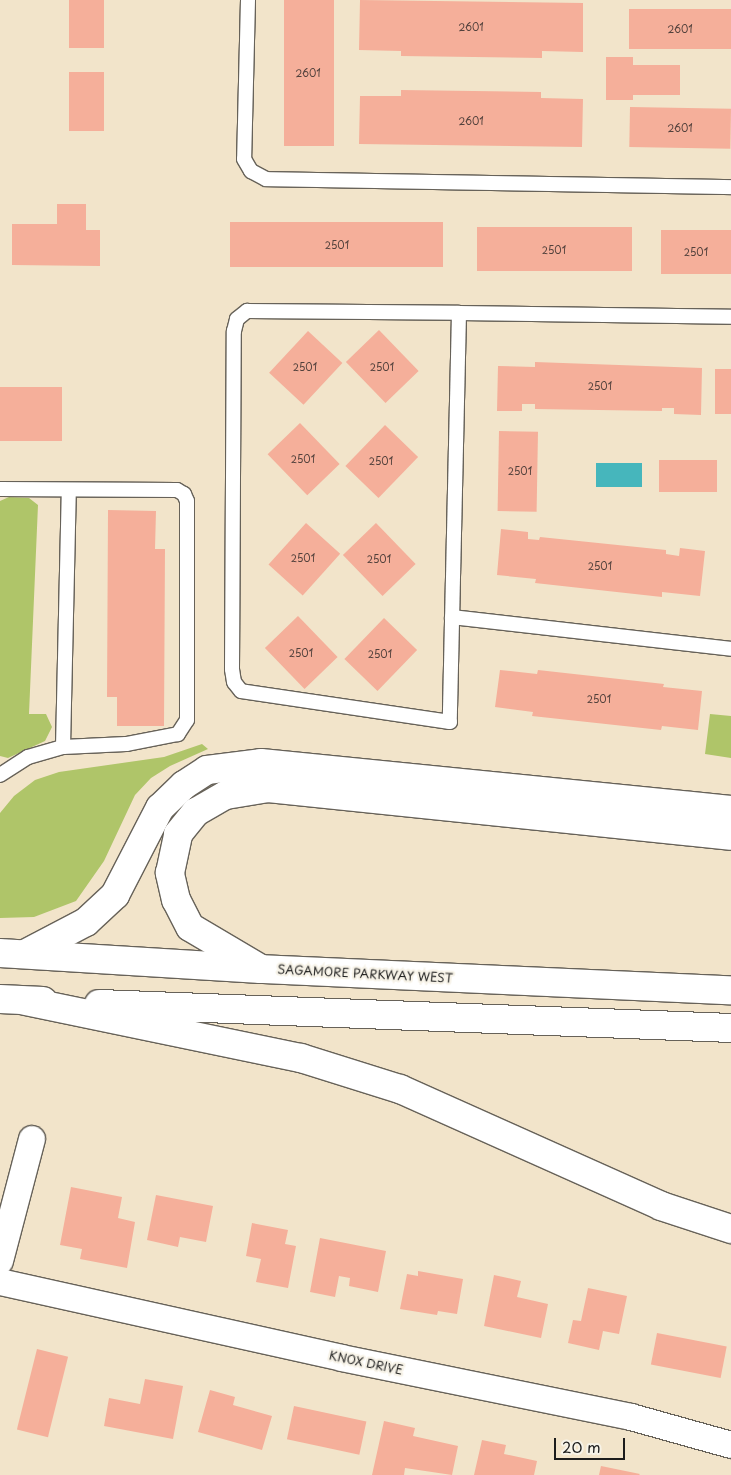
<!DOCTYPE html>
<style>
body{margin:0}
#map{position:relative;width:731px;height:1475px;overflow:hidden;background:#f2e4ca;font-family:"Playpen Sans",sans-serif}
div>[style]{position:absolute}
.green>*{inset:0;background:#afc569}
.water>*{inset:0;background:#46b6bc;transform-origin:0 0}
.building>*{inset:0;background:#f5af9a;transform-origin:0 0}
.roads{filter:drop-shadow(1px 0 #676259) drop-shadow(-1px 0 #676259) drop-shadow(0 1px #676259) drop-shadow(0 -1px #676259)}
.lane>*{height:14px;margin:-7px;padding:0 7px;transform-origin:7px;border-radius:7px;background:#fff}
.street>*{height:26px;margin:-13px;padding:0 13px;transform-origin:13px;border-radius:13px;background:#fff}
.highway>*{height:28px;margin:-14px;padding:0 14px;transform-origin:14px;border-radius:14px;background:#fff}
span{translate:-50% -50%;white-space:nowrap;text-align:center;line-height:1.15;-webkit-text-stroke:4.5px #f7f3e8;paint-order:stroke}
.number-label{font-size:10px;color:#52413c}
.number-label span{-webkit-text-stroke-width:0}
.street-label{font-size:12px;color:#1c1c1c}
.scale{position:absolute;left:554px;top:1438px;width:71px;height:22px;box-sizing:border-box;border:2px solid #1c1c1c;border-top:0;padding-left:6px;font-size:15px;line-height:18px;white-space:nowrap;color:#1c1c1c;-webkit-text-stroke:4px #f7f3e8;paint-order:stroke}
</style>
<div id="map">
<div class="green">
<i style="clip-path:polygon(9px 497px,29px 498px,38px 505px,29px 714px,46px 714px,52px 727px,45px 741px,8px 758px,0 756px,0 501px)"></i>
<i style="clip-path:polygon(710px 714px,731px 716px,731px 758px,705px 754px)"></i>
<i style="clip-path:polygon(202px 744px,208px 749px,170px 766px,151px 778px,135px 795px,104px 861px,76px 901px,34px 917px,0 918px,0 813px,14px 796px,35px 780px,59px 772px,164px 757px)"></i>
</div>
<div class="water">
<i style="left:596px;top:463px;width:46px;height:24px"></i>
</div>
<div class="building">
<i style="left:69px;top:0;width:35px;height:48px"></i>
<i style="left:284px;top:0;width:50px;height:146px"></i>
<i style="clip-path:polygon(360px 0,583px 3px,583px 52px,542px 51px,542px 58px,401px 56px,401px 51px,359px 50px)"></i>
<i style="left:629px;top:9px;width:102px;height:40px"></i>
<i style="clip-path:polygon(606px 57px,633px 57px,633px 65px,680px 65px,680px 95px,633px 95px,633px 100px,606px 100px)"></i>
<i style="left:69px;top:72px;width:35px;height:59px"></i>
<i style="clip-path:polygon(401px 90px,541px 92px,541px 98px,583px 99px,582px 147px,359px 144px,360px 96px,401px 96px)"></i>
<i style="left:630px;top:107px;width:101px;height:40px;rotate:1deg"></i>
<i style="clip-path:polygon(57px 204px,86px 204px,86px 230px,100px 230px,100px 266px,12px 265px,12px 224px,57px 224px)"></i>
<i style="left:230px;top:222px;width:213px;height:45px"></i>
<i style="left:477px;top:227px;width:155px;height:44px"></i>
<i style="left:661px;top:230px;width:70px;height:44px"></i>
<i style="left:379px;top:330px;width:57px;height:46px;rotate:46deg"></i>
<i style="left:308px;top:331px;width:47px;height:57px;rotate:43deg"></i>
<i style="clip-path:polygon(535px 362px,702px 368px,701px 415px,674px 414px,674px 408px,662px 408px,662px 411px,535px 409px,535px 404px,522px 404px,522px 411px,497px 411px,498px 366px,535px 367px)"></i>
<i style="left:715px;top:369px;width:16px;height:45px"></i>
<i style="left:62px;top:387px;width:54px;height:62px;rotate:90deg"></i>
<i style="left:300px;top:423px;width:57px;height:45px;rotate:46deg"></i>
<i style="left:385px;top:425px;width:46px;height:57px;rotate:44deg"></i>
<i style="left:499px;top:431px;width:39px;height:80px;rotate:1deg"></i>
<i style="left:659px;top:460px;width:58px;height:32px"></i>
<i style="clip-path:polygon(108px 510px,156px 511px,155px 549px,165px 549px,164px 726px,117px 726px,117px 697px,107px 697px)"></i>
<i style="left:306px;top:523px;width:46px;height:56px;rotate:42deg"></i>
<i style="left:376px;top:523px;width:57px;height:46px;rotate:46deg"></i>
<i style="clip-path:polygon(501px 529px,528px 532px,528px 539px,539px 540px,540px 537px,666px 550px,666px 554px,679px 556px,680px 548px,705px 551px,700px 596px,662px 592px,662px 597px,535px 583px,536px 579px,497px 575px)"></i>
<i style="left:298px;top:616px;width:57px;height:46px;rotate:46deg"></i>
<i style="left:384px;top:618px;width:46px;height:57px;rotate:44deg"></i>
<i style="clip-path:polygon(500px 670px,537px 674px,538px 670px,664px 684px,663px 687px,702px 691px,698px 730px,662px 726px,661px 730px,532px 716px,533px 712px,495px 707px)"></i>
<i style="clip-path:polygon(71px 1187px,122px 1197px,118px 1218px,135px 1222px,127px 1268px,80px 1259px,82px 1249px,60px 1245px)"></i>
<i style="clip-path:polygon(156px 1195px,213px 1206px,206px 1242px,180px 1237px,178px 1247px,147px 1240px)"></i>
<i style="clip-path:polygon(252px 1223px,288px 1230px,285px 1244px,296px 1246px,288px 1288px,256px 1282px,261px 1259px,246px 1256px)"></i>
<i style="clip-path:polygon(320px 1238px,386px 1251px,378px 1292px,349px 1286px,350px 1278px,339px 1276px,335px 1297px,310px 1292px)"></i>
<i style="clip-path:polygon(418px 1271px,463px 1279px,457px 1314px,438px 1311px,437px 1315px,400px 1309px,407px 1274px,418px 1276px)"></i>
<i style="clip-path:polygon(494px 1275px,521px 1281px,517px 1297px,548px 1304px,541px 1338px,484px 1326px)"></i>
<i style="clip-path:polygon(588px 1288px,627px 1296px,619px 1334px,603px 1331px,599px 1350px,568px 1343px,573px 1320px,581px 1321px)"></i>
<i style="left:657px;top:1333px;width:71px;height:32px;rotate:11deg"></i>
<i style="left:37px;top:1349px;width:32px;height:83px;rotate:14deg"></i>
<i style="clip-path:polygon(145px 1379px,183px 1386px,173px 1439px,104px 1426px,109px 1398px,140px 1404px)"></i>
<i style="clip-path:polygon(210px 1390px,235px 1397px,233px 1405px,272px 1416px,262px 1450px,198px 1432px)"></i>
<i style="left:294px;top:1406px;width:74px;height:34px;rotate:12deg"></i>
<i style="clip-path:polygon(384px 1421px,415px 1428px,413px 1436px,458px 1446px,452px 1475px,405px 1468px,404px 1475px,372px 1475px)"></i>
<i style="clip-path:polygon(482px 1440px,506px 1445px,504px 1454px,537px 1461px,534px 1475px,474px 1475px)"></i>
<i style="clip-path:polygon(601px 1466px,640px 1474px,639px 1475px,599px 1475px)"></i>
</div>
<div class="roads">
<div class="lane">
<i style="left:248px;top:0;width:159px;rotate:91.4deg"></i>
<i style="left:244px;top:159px;width:14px;rotate:60deg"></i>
<i style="left:251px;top:171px;width:17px;rotate:28deg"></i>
<i style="left:266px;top:179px;width:465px;rotate:1deg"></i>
<i style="left:459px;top:313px;width:409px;rotate:91.3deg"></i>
<i style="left:450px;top:722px;width:211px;rotate:-171.6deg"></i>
<i style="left:241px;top:691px;width:11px;rotate:-128deg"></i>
<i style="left:234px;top:682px;width:13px;rotate:-99deg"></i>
<i style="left:232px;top:669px;width:338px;rotate:-89.7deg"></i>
<i style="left:234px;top:331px;width:12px;rotate:-76deg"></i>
<i style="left:237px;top:319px;width:13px;rotate:-39deg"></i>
<i style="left:247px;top:311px;width:212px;rotate:0.5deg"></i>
<i style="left:459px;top:313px;width:272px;rotate:0.8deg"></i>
<i style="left:0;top:489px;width:177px;rotate:0.3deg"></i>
<i style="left:177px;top:490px;width:8px;rotate:30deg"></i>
<i style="left:184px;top:494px;width:8px;rotate:67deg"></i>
<i style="left:187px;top:501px;width:219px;rotate:90deg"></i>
<i style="left:187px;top:720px;width:17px;rotate:123deg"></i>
<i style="left:178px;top:734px;width:53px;rotate:169.1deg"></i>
<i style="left:126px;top:744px;width:63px;rotate:177.3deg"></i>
<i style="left:63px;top:747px;width:257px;rotate:-88.7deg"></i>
<i style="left:452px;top:617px;width:281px;rotate:6.5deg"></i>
<i style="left:0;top:775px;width:33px;rotate:-33deg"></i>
<i style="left:28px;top:757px;width:36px;rotate:-16deg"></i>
</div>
<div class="street">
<i style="left:0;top:1261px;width:126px;rotate:-75.3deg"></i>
<i style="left:0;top:1282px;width:350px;rotate:12.5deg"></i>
<i style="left:342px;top:1358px;width:295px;rotate:11.5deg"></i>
<i style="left:631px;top:1417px;width:104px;rotate:15.6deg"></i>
</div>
<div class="highway">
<i style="left:0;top:953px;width:261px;rotate:3.5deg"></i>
<i style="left:261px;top:969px;width:470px;rotate:2.6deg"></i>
<i style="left:25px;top:954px;width:69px;rotate:-27.7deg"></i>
<i style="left:86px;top:922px;width:40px;rotate:-43deg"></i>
<i style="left:115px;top:895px;width:98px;rotate:-62.7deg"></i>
<i style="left:160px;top:808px;width:33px;rotate:-44deg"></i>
<i style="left:184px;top:785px;width:27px;rotate:-33deg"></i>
<i style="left:207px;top:770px;width:54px;rotate:-7.4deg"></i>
<i style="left:261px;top:763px;width:472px;rotate:5.7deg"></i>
<i style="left:261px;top:969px;width:82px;rotate:-149.4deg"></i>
<i style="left:190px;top:927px;width:30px;rotate:-117deg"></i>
<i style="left:176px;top:900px;width:28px;rotate:-103deg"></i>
<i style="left:170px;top:873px;width:40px;rotate:-78deg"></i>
<i style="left:178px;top:834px;width:28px;rotate:-51deg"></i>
<i style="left:196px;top:812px;width:34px;rotate:-30deg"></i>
<i style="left:226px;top:795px;width:43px;rotate:-9.5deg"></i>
<i style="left:268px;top:788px;width:465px;rotate:5.9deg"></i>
<i style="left:0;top:999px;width:43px;rotate:2.7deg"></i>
<i style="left:25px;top:1001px;width:282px;rotate:11.7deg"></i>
<i style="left:301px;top:1058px;width:104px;rotate:17.4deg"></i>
<i style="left:400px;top:1089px;width:286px;rotate:24.1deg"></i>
<i style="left:661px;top:1206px;width:74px;rotate:18.2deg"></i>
<i style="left:99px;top:1004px;width:632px;rotate:2.17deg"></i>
</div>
</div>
<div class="number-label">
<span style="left:471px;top:27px">2601</span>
<span style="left:680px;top:29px">2601</span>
<span style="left:308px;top:73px">2601</span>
<span style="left:471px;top:121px">2601</span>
<span style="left:680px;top:128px">2601</span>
<span style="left:337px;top:245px">2501</span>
<span style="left:554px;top:250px">2501</span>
<span style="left:696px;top:252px">2501</span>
<span style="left:305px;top:367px">2501</span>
<span style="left:382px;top:367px">2501</span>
<span style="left:600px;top:386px">2501</span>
<span style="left:303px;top:459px">2501</span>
<span style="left:381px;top:461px">2501</span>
<span style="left:520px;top:471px">2501</span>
<span style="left:303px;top:558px">2501</span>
<span style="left:379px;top:559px">2501</span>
<span style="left:600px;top:566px">2501</span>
<span style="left:301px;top:653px">2501</span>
<span style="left:380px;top:654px">2501</span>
<span style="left:599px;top:699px">2501</span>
</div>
<div class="street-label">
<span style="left:365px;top:974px;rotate:3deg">SAGAMORE PARKWAY WEST</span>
<span style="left:366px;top:1363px;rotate:12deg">KNOX DRIVE</span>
</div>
<div class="scale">20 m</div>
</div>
